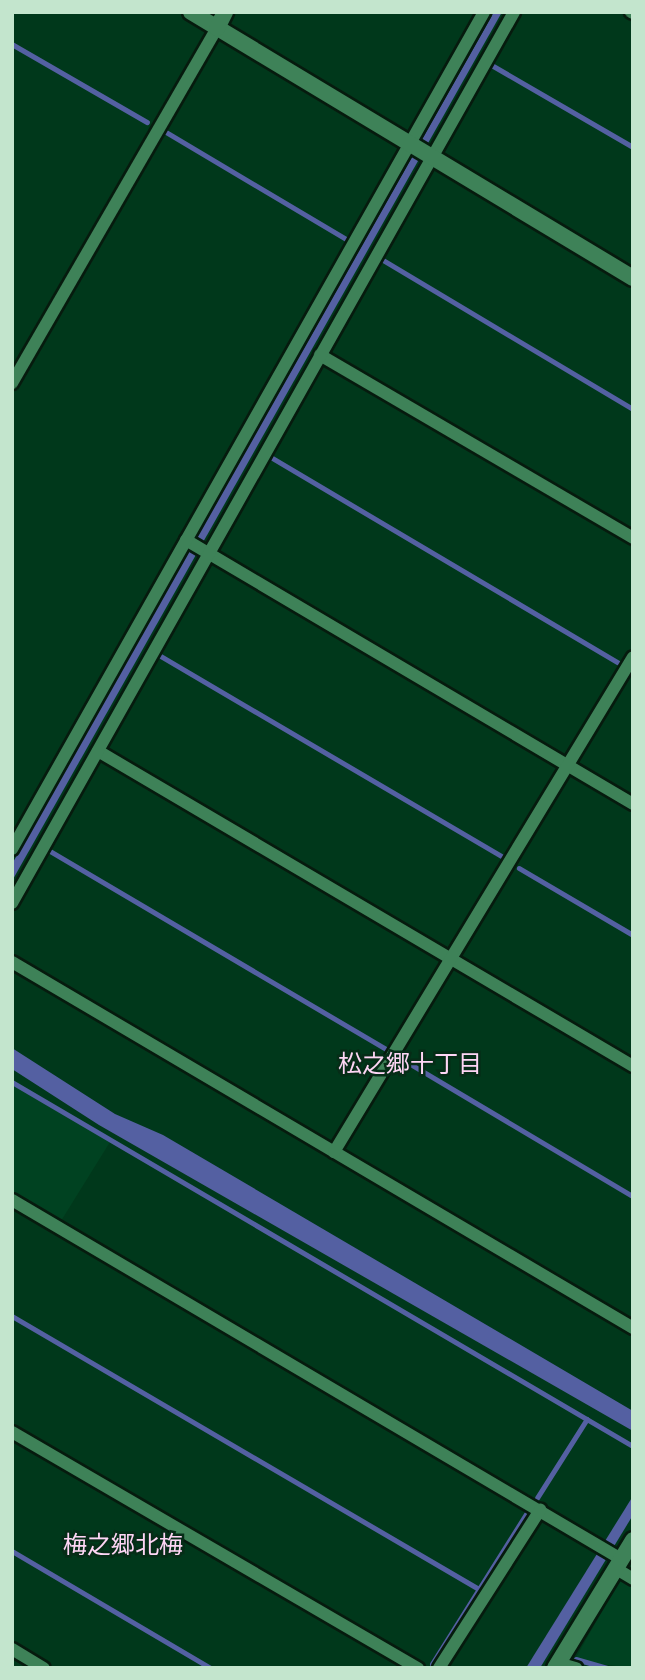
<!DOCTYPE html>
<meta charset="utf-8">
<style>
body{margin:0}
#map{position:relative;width:645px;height:1680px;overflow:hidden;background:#00381b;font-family:"Space Grotesk","Noto Sans JP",sans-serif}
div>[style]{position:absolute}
.built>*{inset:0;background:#004221}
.water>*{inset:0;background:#5460a2}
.stream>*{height:4.5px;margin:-2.25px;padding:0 2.25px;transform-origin:2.25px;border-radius:2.25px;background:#5460a2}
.roads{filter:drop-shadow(2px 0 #061b0e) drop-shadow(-2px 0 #061b0e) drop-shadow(0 2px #061b0e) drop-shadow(0 -2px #061b0e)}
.minor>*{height:12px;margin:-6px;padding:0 6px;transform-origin:6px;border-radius:6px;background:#3e8258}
.tertiary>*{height:16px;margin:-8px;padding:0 8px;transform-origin:8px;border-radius:8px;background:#3e8258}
span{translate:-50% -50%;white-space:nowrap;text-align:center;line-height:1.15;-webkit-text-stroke:5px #062c17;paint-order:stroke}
.neighbourhood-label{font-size:24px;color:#fed6f5}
.frame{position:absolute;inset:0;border:14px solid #c3e5cd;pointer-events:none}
</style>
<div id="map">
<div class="built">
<i style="clip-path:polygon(12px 1085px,110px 1142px,61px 1221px,12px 1193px)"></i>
<i style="clip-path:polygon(619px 1581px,633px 1583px,633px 1668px,574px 1661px)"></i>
</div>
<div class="water">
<i style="clip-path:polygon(494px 12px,502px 12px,12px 881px,12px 864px)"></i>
<i style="clip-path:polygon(12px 1048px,115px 1114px,163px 1135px,633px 1411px,633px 1431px,99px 1125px,12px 1069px)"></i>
<i style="clip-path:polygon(633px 1496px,633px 1515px,540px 1668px,526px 1668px)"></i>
</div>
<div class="stream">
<i style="left:12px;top:44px;width:156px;rotate:30deg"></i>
<i style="left:490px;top:64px;width:165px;rotate:30.1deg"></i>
<i style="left:166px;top:132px;width:209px;rotate:30.7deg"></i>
<i style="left:383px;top:260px;width:291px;rotate:30.8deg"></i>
<i style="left:269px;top:456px;width:405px;rotate:30.6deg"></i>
<i style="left:159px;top:655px;width:397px;rotate:30.4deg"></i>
<i style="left:50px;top:851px;width:394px;rotate:30.5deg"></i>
<i style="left:519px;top:868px;width:132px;rotate:30.4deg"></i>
<i style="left:402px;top:1059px;width:269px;rotate:30.7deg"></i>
<i style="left:12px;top:1082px;width:720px;rotate:30.38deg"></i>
<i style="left:12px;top:1316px;width:541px;rotate:30.31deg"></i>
<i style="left:537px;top:1498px;width:93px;rotate:-57.7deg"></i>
<i style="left:12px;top:1551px;width:231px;rotate:30.5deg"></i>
<i style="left:576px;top:1659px;width:33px;rotate:16deg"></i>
<i style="left:432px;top:1664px;width:177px;rotate:-57.9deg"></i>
</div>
<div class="roads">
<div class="minor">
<i style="left:631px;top:12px;width:2px;rotate:27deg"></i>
<i style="left:320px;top:355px;width:363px;rotate:30.3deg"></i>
<i style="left:12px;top:383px;width:410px;rotate:-60deg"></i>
<i style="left:186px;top:540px;width:519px;rotate:30.57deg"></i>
<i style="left:98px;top:751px;width:621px;rotate:30.49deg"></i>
<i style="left:12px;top:849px;width:961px;rotate:-60.58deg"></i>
<i style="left:12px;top:903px;width:1023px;rotate:-60.6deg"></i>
<i style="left:12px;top:962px;width:721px;rotate:30.51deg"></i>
<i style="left:334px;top:1152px;width:578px;rotate:-58.87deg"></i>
<i style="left:12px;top:1200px;width:707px;rotate:30.52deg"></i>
<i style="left:12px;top:1432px;width:470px;rotate:30.2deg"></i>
<i style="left:615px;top:1568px;width:21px;rotate:31deg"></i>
<i style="left:12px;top:1649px;width:37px;rotate:31deg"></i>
<i style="left:558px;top:1663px;width:19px;rotate:16deg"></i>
<i style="left:439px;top:1668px;width:188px;rotate:-57.4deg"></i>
</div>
<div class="tertiary">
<i style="left:191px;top:12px;width:516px;rotate:31.04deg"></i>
<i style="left:217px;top:28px;width:18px;rotate:-63deg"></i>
<i style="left:555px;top:1668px;width:150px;rotate:-58.6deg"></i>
</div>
</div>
<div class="neighbourhood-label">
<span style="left:410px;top:1064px">松之郷十丁目</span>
<span style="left:123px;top:1545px">梅之郷北梅</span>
</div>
<div class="frame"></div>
</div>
